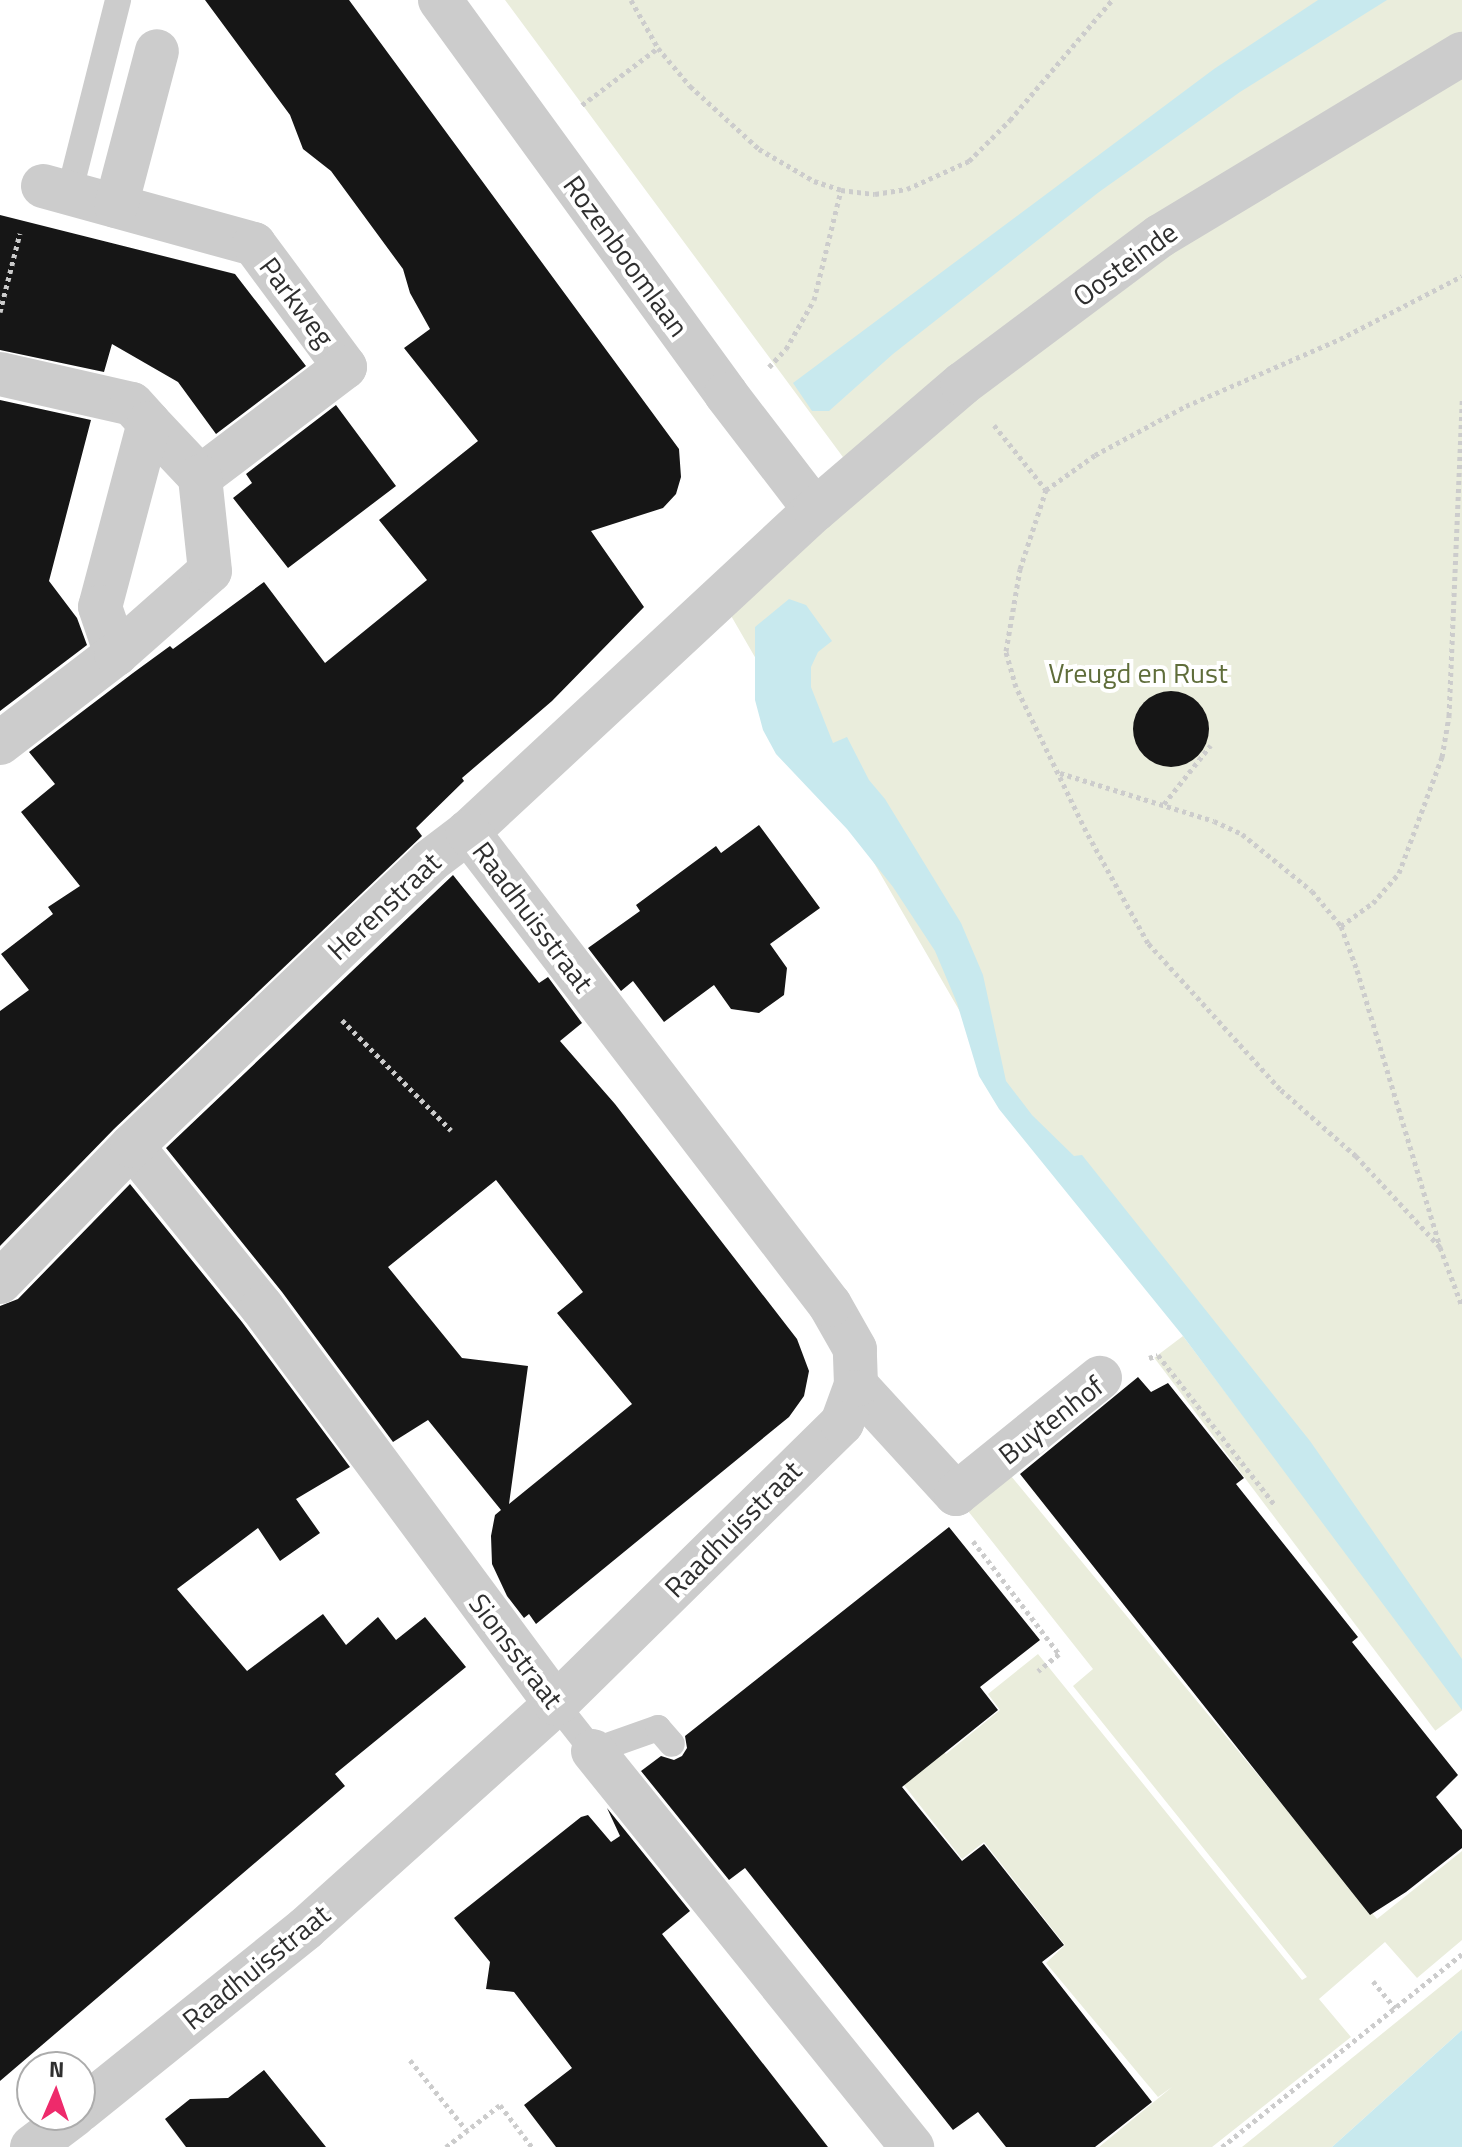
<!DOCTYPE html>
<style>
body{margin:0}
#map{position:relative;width:1462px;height:2147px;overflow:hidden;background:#fff;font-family:"Titillium Web",sans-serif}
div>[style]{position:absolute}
.green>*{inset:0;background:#eaeddc;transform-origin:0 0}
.water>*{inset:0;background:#c8e9ee}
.building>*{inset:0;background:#161616}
.round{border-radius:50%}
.path>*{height:5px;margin-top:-2.5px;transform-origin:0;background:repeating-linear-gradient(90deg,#ccc 0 4px,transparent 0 8px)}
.lane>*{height:26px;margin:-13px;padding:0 13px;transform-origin:13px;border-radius:13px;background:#ccc}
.street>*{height:44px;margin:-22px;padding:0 22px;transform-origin:22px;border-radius:22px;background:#ccc}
span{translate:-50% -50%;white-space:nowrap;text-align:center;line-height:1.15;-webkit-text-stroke:8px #fff;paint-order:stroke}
.street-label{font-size:28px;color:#2f2f2f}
.park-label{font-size:28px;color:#5f6d3a}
.north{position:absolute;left:16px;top:2051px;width:80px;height:80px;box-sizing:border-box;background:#fff;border:2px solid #acacac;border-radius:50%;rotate:2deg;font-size:22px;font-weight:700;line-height:32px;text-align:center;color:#2f2f2f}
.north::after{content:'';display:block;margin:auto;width:28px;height:36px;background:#ee2a6b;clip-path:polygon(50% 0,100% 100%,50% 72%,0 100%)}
</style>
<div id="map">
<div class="green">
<i style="clip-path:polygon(505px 0,1462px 0,1462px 1703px,999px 1079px,730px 614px,868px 491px)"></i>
<i style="left:1183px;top:1336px;width:467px;height:36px;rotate:53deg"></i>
<i style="clip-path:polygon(1011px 1476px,1377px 1919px,1462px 1851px,1462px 1940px,1417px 1978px,1385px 1942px,1319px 1999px,1351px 2037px,1212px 2147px,1099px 2147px,1172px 2087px,1158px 2097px,1046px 1963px,1065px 1945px,984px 1842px,962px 1859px,900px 1780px,940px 1748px,946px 1754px,1000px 1710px,988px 1694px,1038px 1654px,1302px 1980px,1307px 1977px,1073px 1686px,1093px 1669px,968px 1511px)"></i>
<i style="clip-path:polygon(1462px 1969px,1462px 2030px,1332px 2147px,1242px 2147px)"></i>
</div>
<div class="water">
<i style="clip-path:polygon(1318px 0,1387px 0,1240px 92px,1099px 192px,893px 354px,829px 411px,812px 411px,793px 383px,1214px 69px)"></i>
<i style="clip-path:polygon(789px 599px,806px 605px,832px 641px,818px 652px,811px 667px,811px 687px,833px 743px,847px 737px,869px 780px,885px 799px,961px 923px,983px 975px,1006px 1081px,1032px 1115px,1074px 1156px,1082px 1155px,1310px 1441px,1462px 1659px,1462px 1710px,1183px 1336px,999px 1109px,979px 1076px,957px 1003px,935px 951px,893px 887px,847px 829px,776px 754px,763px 730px,755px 700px,755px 627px)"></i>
<i style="clip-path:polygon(1462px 2030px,1462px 2147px,1332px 2147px)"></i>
</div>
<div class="building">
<i style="clip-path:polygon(205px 0,349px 0,679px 449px,681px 477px,676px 494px,663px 508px,591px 531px,644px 607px,552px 701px,462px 778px,464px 781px,416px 828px,422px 836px,114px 1129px,0 1246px,0 1011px,29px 990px,1px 954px,53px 914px,48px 907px,80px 886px,21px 812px,55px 784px,29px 752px,133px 673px,170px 646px,173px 649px,264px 582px,325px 663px,427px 580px,379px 520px,478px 441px,404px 348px,430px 329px,410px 293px,403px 269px,331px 171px,303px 149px,290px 115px)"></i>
<i style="clip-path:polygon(0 215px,235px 274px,306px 366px,216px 434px,178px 382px,112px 344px,104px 372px,0 350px)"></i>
<i style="clip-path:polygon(0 400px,91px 420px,49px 581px,77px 618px,87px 645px,0 711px)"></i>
<i style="clip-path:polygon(336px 405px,396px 486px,288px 568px,233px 498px,252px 483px,246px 474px)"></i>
<i class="round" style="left:1133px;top:691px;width:76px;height:76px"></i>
<i style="clip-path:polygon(759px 825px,820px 908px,770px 944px,787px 968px,784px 995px,759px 1013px,731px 1009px,714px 985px,664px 1022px,633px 981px,621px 991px,588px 948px,640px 911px,636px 905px,716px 846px,721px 853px)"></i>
<i style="clip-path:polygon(evenodd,453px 875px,539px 983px,548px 977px,582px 1023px,560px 1041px,615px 1104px,797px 1339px,809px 1371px,804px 1396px,789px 1417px,536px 1624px,529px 1614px,524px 1618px,507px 1596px,492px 1564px,491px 1536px,495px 1515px,501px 1510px,428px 1420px,393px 1442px,282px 1292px,166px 1148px,453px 875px,496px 1180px,583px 1292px,557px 1313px,632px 1404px,509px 1504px,528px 1366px,462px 1358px,388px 1267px,496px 1180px)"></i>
<i style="clip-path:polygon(130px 1184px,242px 1322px,350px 1467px,296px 1499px,320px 1533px,280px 1561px,258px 1528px,177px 1589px,247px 1671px,323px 1614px,346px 1645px,378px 1617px,396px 1640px,425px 1617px,466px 1667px,335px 1774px,345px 1786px,0 2081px,0 1306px,18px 1299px)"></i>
<i style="clip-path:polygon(1138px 1377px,1151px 1392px,1168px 1383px,1244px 1478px,1236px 1484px,1358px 1637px,1352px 1642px,1458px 1775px,1436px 1797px,1462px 1830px,1462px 1848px,1406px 1892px,1370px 1915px,1020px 1474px)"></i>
<i style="clip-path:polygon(949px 1527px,1040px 1640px,980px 1687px,998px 1710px,902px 1787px,962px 1861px,984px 1844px,1064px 1945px,1042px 1962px,1152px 2102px,1095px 2147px,1006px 2147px,978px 2112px,953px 2130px,745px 1868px,729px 1880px,641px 1771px,661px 1756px,674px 1760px,682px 1756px,687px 1748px,685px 1736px)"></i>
<i style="clip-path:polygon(607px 1808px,690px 1911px,662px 1934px,828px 2147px,556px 2147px,524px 2105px,572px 2068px,514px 1992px,486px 1989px,490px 1962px,454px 1918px,581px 1817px,588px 1815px,611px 1842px,620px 1836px)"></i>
<i style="clip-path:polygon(264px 2070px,326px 2147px,186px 2147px,165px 2119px,190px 2099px,228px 2098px)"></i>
</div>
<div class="path">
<i style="left:631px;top:0;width:55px;rotate:60.6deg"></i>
<i style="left:658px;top:48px;width:50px;rotate:49.9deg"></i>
<i style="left:690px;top:86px;width:93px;rotate:42.4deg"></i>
<i style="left:759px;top:149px;width:64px;rotate:30.2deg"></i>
<i style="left:814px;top:181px;width:28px;rotate:18deg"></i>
<i style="left:841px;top:190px;width:34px;rotate:7deg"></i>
<i style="left:875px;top:194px;width:32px;rotate:-9deg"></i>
<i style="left:907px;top:189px;width:68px;rotate:-24.3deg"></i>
<i style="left:969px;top:161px;width:58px;rotate:-45deg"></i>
<i style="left:1010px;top:120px;width:157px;rotate:-49.6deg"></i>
<i style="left:582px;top:105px;width:95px;rotate:-36.9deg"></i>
<i style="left:0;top:312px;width:81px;rotate:-75.8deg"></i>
<i style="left:769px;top:367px;width:25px;rotate:-47deg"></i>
<i style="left:786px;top:349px;width:56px;rotate:-60.3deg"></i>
<i style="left:814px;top:300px;width:113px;rotate:-76.2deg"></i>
<i style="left:994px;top:425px;width:83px;rotate:51.3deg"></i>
<i style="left:1060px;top:773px;width:161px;rotate:17.3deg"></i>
<i style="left:1214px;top:821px;width:31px;rotate:25deg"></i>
<i style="left:1242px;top:834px;width:90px;rotate:39.2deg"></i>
<i style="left:1312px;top:891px;width:45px;rotate:50.4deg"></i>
<i style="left:1341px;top:926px;width:47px;rotate:70deg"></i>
<i style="left:1357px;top:970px;width:289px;rotate:73.3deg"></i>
<i style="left:1440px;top:1247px;width:63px;rotate:69.6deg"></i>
<i style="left:1164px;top:804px;width:75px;rotate:-51.5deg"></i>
<i style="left:1341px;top:926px;width:39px;rotate:-36deg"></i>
<i style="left:1373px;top:903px;width:40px;rotate:-49deg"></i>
<i style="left:1399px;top:873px;width:124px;rotate:-69.7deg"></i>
<i style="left:1442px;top:757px;width:42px;rotate:-80.3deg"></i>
<i style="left:1449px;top:716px;width:316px;rotate:-87.6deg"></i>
<i style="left:342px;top:1020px;width:155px;rotate:45.3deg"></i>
<i style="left:1440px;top:1247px;width:124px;rotate:-132.7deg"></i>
<i style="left:1356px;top:1156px;width:101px;rotate:-138.6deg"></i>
<i style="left:1280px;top:1089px;width:197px;rotate:-132.1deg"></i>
<i style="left:1148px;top:943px;width:128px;rotate:-119deg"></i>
<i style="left:1086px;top:831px;width:160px;rotate:-115.9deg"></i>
<i style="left:1016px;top:687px;width:37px;rotate:-106deg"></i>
<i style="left:1006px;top:651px;width:83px;rotate:-80.3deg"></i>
<i style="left:1020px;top:569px;width:83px;rotate:-71.8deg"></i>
<i style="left:1046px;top:490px;width:60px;rotate:-35.5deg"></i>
<i style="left:1095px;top:455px;width:103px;rotate:-28.3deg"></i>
<i style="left:1186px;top:406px;width:168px;rotate:-23.5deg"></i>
<i style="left:1340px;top:339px;width:137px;rotate:-27.3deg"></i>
<i style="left:1149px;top:1358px;width:9px;rotate:-18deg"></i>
<i style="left:1158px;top:1355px;width:189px;rotate:52.1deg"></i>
<i style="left:973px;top:1541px;width:142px;rotate:52.7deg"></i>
<i style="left:1059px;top:1654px;width:27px;rotate:141deg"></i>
<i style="left:1373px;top:1981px;width:35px;rotate:51deg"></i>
<i style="left:410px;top:2060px;width:91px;rotate:51.2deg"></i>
<i style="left:446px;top:2147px;width:68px;rotate:-37.9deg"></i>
<i style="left:500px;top:2105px;width:53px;rotate:52.7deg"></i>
<i style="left:1222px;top:2147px;width:308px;rotate:-38.8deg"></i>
</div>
<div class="lane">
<i style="left:69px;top:194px;width:200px;rotate:-75.8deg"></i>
<i style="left:556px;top:1704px;width:60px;rotate:51.8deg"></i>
<i style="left:593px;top:1751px;width:69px;rotate:-19.5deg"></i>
<i style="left:658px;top:1728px;width:21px;rotate:49deg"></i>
</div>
<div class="street">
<i style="left:440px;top:0;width:487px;rotate:54deg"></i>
<i style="left:726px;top:394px;width:146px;rotate:52.5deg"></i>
<i style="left:43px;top:186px;width:219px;rotate:15.4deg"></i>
<i style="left:254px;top:244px;width:153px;rotate:53.5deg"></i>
<i style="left:345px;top:367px;width:182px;rotate:142.8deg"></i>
<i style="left:200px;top:477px;width:74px;rotate:-133.4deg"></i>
<i style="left:116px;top:206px;width:160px;rotate:-75.2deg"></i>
<i style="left:0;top:374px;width:135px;rotate:12.8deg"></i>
<i style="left:132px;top:404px;width:25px;rotate:48deg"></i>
<i style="left:149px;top:423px;width:190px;rotate:104.9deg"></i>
<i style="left:100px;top:607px;width:50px;rotate:71.2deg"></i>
<i style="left:0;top:743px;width:146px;rotate:-37.5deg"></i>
<i style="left:116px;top:654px;width:125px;rotate:-41.4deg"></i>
<i style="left:210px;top:571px;width:95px;rotate:-96.1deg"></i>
<i style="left:132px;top:1146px;width:207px;rotate:51.1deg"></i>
<i style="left:262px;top:1307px;width:494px;rotate:53.5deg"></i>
<i style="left:0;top:1282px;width:190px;rotate:-45.9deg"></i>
<i style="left:132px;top:1146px;width:412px;rotate:-43.7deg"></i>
<i style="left:430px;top:861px;width:48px;rotate:-37.3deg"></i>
<i style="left:468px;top:832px;width:473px;rotate:-42.9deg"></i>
<i style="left:815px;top:510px;width:194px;rotate:-40.6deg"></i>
<i style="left:962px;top:384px;width:247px;rotate:-36.8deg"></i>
<i style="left:1160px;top:236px;width:353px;rotate:-31.1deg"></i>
<i style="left:856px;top:1385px;width:148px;rotate:47.5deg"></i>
<i style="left:956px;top:1494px;width:185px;rotate:-38.9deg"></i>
<i style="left:593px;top:1751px;width:509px;rotate:51.15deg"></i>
<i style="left:80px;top:2110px;width:289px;rotate:-38.8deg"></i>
<i style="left:305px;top:1929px;width:337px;rotate:-41.9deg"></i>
<i style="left:556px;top:1704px;width:401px;rotate:-44.5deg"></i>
<i style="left:842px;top:1423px;width:40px;rotate:-69.8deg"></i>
<i style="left:856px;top:1385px;width:36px;rotate:-92deg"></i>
<i style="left:855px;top:1349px;width:51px;rotate:-119.6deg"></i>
<i style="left:830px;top:1305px;width:596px;rotate:-127.43deg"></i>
<i style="left:32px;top:2147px;width:53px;rotate:-37.3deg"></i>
</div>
<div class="street-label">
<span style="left:626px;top:256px;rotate:54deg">Rozenboomlaan</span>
<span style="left:1125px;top:264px;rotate:-36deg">Oosteinde</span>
<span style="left:297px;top:302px;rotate:53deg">Parkweg</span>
<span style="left:384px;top:906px;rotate:-43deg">Herenstraat</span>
<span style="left:533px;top:917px;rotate:53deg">Raadhuisstraat</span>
<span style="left:1051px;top:1420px;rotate:-38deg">Buytenhof</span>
<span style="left:733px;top:1529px;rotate:-45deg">Raadhuisstraat</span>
<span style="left:516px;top:1651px;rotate:53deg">Sionsstraat</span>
<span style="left:256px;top:1967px;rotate:-39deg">Raadhuisstraat</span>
</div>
<div class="park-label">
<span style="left:1138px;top:673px">Vreugd en Rust</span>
</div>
<div class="north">N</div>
</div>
